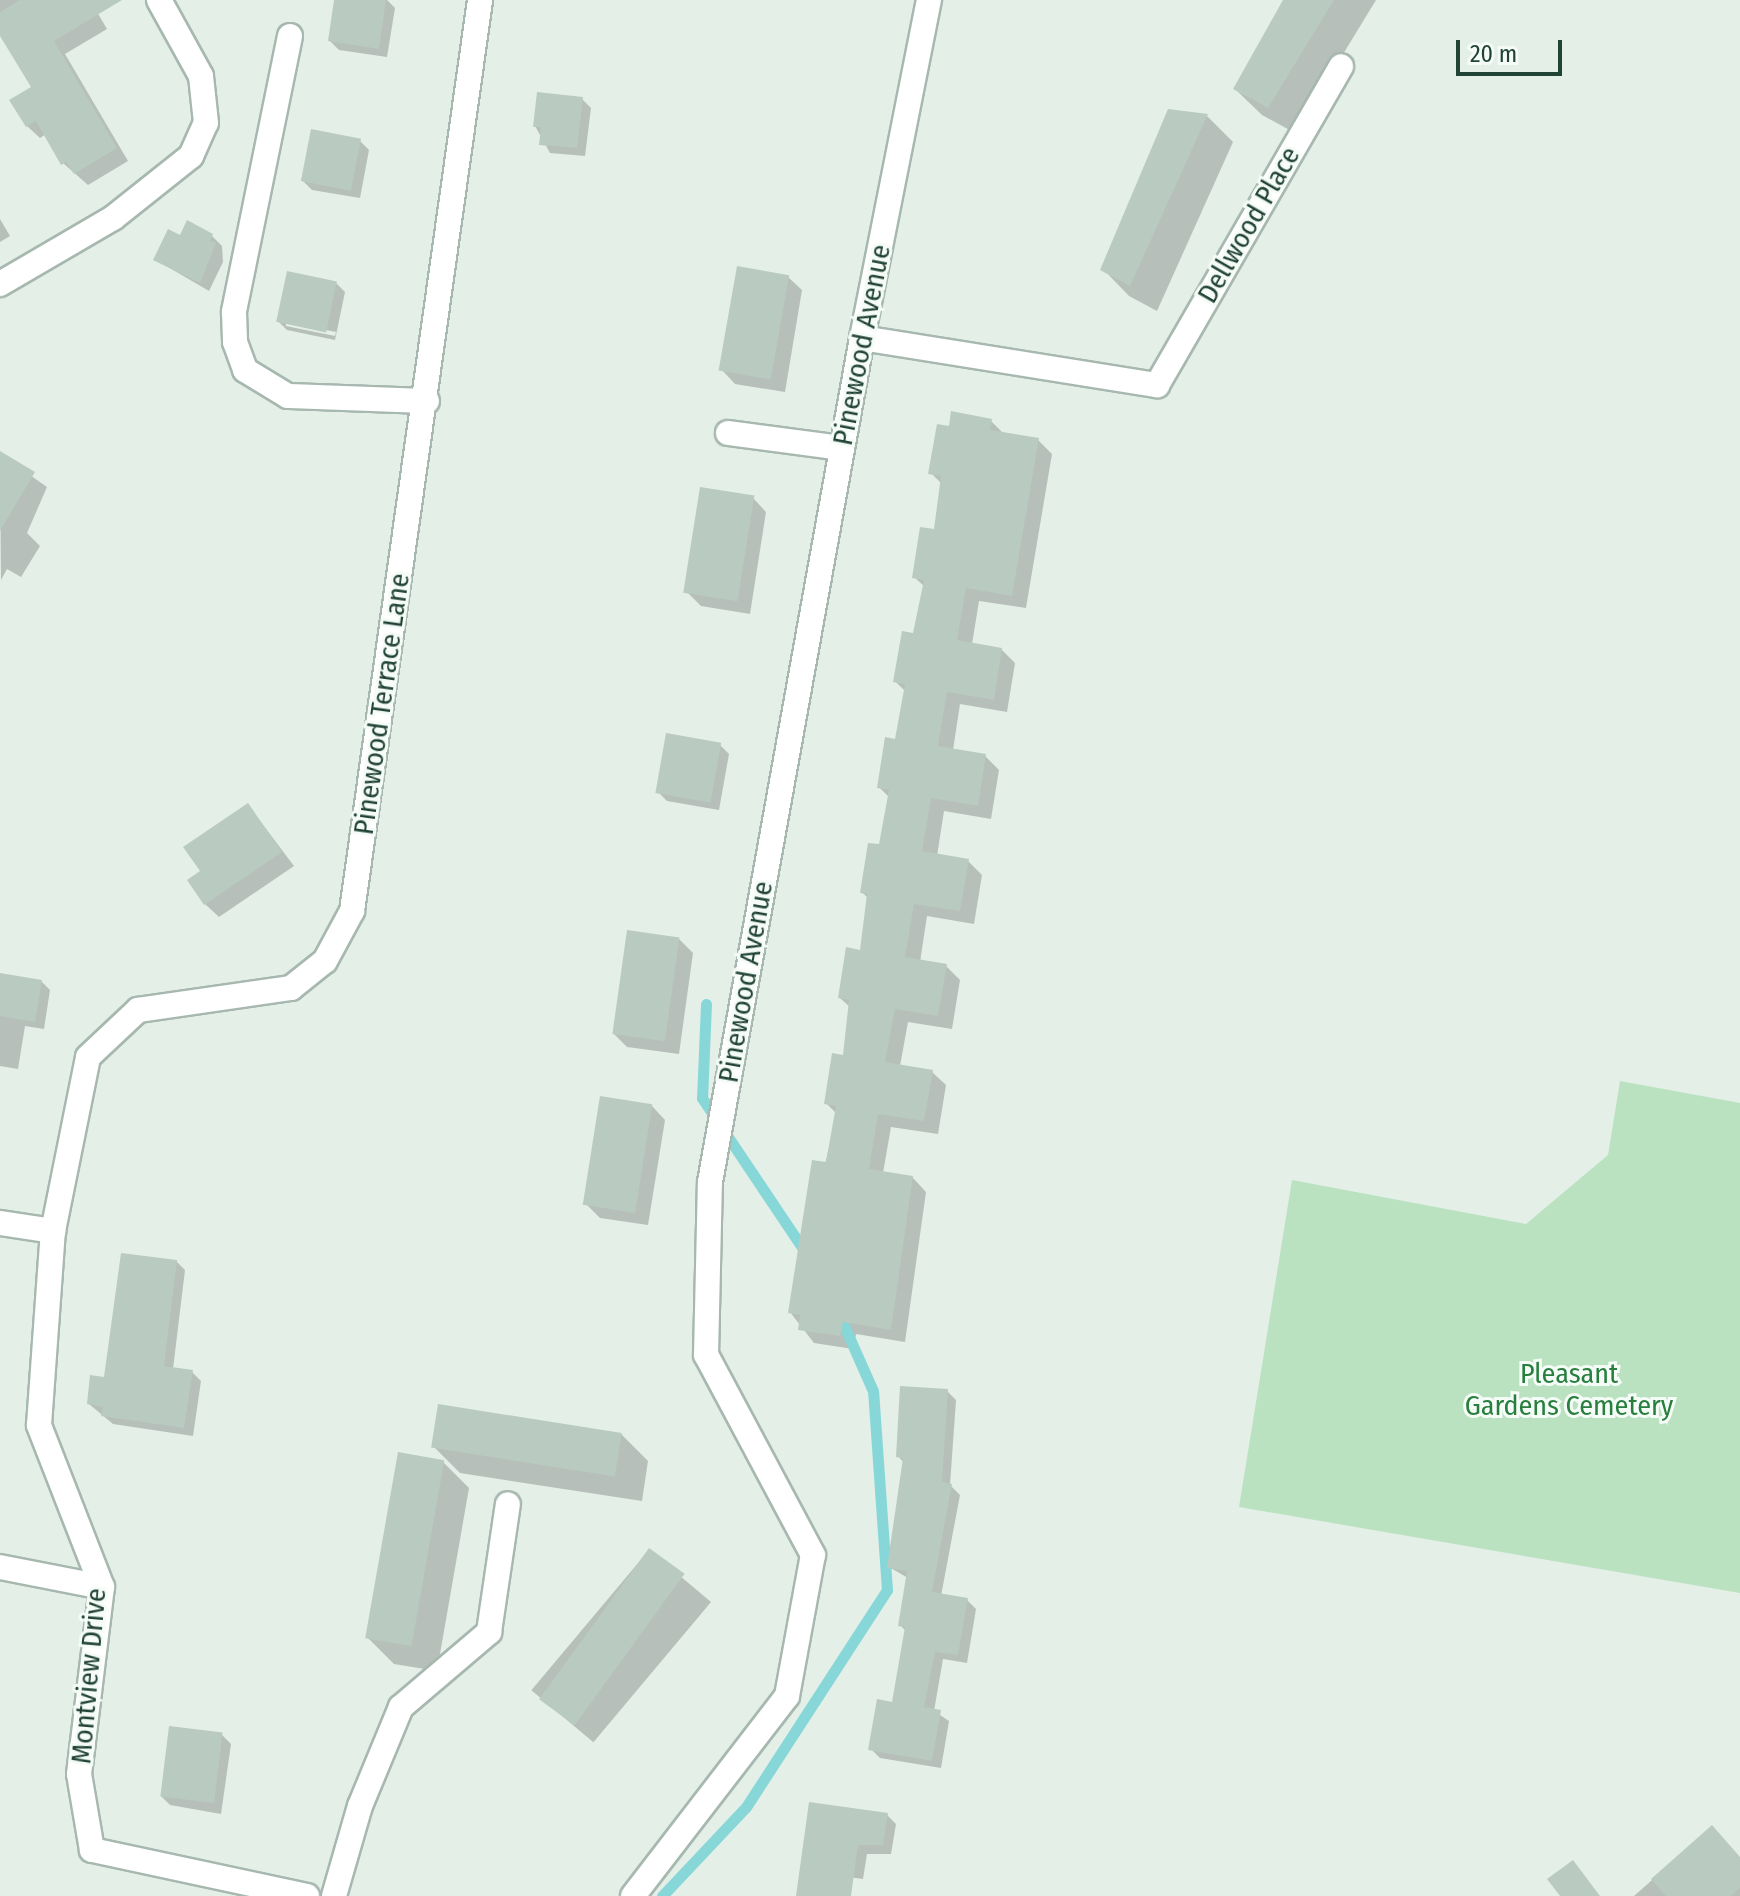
<!DOCTYPE html>
<style>
body{margin:0}
#map{position:relative;width:1740px;height:1896px;overflow:hidden;background:#e4efe8;font-family:"Fira Sans Condensed",sans-serif}
div>[style]{position:absolute}
.green>*{inset:0;background:#bbe2c0}
.shadow>*{inset:0;background:#0003;transform-origin:0 0}
.stream>*{height:11px;margin:-5.5px;padding:0 5.5px;transform-origin:5.5px;border-radius:5.5px;background:#87d7d9}
.building>*{inset:0;background:#b9cac1;transform-origin:0 0}
.roads{filter:drop-shadow(2px 0 #a6b8af) drop-shadow(-2px 0 #a6b8af) drop-shadow(0 2px #a6b8af) drop-shadow(0 -2px #a6b8af)}
.minor>*{height:24px;margin:-12px;padding:0 12px;transform-origin:12px;border-radius:12px;background:#fff}
span{translate:-50% -50%;white-space:nowrap;text-align:center;line-height:1.15;-webkit-text-stroke:6px #f5fbf7;paint-order:stroke}
.street-label{font-size:28px;color:#214335}
.park-label{font-size:28px;color:#277e3d}
.scale{position:absolute;left:1456px;top:40px;width:106px;height:36px;box-sizing:border-box;border:4px solid #214335;border-top:0;padding-left:10px;font-size:24px;line-height:28px;white-space:nowrap;color:#214335;-webkit-text-stroke:6px #f5fbf7;paint-order:stroke}
</style>
<div id="map">
<div class="green">
<i style="clip-path:polygon(1620px 1081px,1740px 1103px,1740px 1593px,1239px 1507px,1292px 1180px,1526px 1224px,1608px 1155px)"></i>
</div>
<div class="shadow">
<i style="clip-path:polygon(0 0,90px 0,107px 29px,65px 54px,128px 161px,88px 185px,63px 163px,46px 134px,40px 138px,27px 126px,33px 88px,0 33px)"></i>
<i style="clip-path:polygon(336px 0,387px 0,395px 8px,387px 57px,339px 50px,330px 41px)"></i>
<i style="clip-path:polygon(1286px 0,1376px 0,1295px 133px,1262px 115px,1235px 89px)"></i>
<i style="clip-path:polygon(582px 99px,591px 108px,585px 156px,550px 153px,535px 126px)"></i>
<i style="clip-path:polygon(1207px 116px,1233px 142px,1157px 311px,1129px 296px,1103px 269px)"></i>
<i style="clip-path:polygon(360px 141px,369px 150px,360px 198px,312px 190px,303px 181px)"></i>
<i style="clip-path:polygon(0 219px,10px 236px,0 242px)"></i>
<i style="clip-path:polygon(212px 236px,222px 246px,223px 262px,209px 291px,156px 260px,180px 237px)"></i>
<i style="clip-path:polygon(788px 277px,802px 290px,785px 392px,735px 384px,722px 370px)"></i>
<i style="clip-path:polygon(evenodd,336px 283px,345px 292px,335px 340px,287px 330px,278px 321px,336px 283px,286px 322px,336px 332px,335px 336px,286px 326px,286px 322px)"></i>
<i style="clip-path:polygon(991px 421px,1005px 435px,1038px 440px,1052px 454px,1026px 608px,979px 601px,972px 644px,1001px 649px,1015px 663px,1007px 712px,960px 704px,953px 750px,985px 756px,999px 770px,991px 819px,944px 811px,937px 856px,968px 861px,982px 875px,974px 924px,927px 916px,920px 962px,946px 966px,960px 980px,952px 1029px,908px 1022px,900px 1066px,932px 1072px,946px 1085px,938px 1134px,891px 1127px,883px 1173px,913px 1178px,926px 1192px,905px 1342px,856px 1334px,853px 1349px,814px 1343px,790px 1312px,837px 1114px,826px 1103px,844px 1057px,851px 1008px,840px 998px,861px 952px,869px 899px,862px 892px,881px 846px,889px 797px,879px 787px,897px 741px,906px 692px,895px 681px,915px 635px,925px 587px,914px 577px,935px 532px,942px 484px,931px 473px,950px 428px)"></i>
<i style="clip-path:polygon(0 454px,47px 487px,27px 533px,40px 546px,21px 577px,7px 569px,1px 580px)"></i>
<i style="clip-path:polygon(753px 498px,766px 512px,750px 614px,701px 606px,687px 592px)"></i>
<i style="clip-path:polygon(720px 745px,729px 754px,719px 810px,667px 801px,658px 792px)"></i>
<i style="clip-path:polygon(248px 805px,294px 866px,219px 917px,205px 904px,202px 872px)"></i>
<i style="clip-path:polygon(679px 939px,693px 953px,679px 1054px,627px 1047px,614px 1034px)"></i>
<i style="clip-path:polygon(41px 981px,50px 990px,44px 1029px,25px 1026px,18px 1069px,0 1066px,0 990px)"></i>
<i style="clip-path:polygon(652px 1106px,665px 1120px,648px 1225px,600px 1218px,586px 1204px)"></i>
<i style="clip-path:polygon(176px 1261px,185px 1270px,173px 1369px,192px 1372px,201px 1381px,193px 1436px,113px 1424px,89px 1404px)"></i>
<i style="clip-path:polygon(947px 1391px,956px 1400px,950px 1485px,960px 1495px,941px 1596px,967px 1600px,976px 1609px,967px 1663px,943px 1659px,934px 1711px,949px 1721px,941px 1768px,880px 1758px,871px 1749px,893px 1704px,906px 1631px,900px 1625px,908px 1578px,889px 1567px,904px 1463px,898px 1456px)"></i>
<i style="clip-path:polygon(621px 1434px,648px 1461px,642px 1501px,460px 1473px,434px 1447px)"></i>
<i style="clip-path:polygon(443px 1462px,469px 1488px,437px 1671px,394px 1664px,367px 1637px)"></i>
<i style="left:649px;top:1550px;width:81px;height:183px;rotate:40deg"></i>
<i style="clip-path:polygon(222px 1735px,231px 1744px,221px 1814px,170px 1805px,161px 1796px)"></i>
<i style="clip-path:polygon(887px 1815px,896px 1824px,891px 1854px,867px 1854px,863px 1879px,835px 1875px,832px 1896px,798px 1896px)"></i>
<i style="clip-path:polygon(1712px 1827px,1740px 1859px,1740px 1896px,1634px 1896px)"></i>
</div>
<div class="stream">
<i style="left:706px;top:1004px;width:94px;rotate:92.4deg"></i>
<i style="left:702px;top:1098px;width:189px;rotate:56.2deg"></i>
<i style="left:662px;top:1896px;width:122px;rotate:-46.7deg"></i>
<i style="left:746px;top:1807px;width:259px;rotate:-57deg"></i>
<i style="left:887px;top:1590px;width:199px;rotate:-94deg"></i>
<i style="left:873px;top:1391px;width:86px;rotate:-113.9deg"></i>
</div>
<div class="building">
<i style="clip-path:polygon(20px 0,122px 0,54px 41px,117px 148px,74px 174px,66px 162px,61px 165px,36px 121px,26px 127px,9px 100px,31px 87px,0 36px,0 12px)"></i>
<i style="clip-path:polygon(334px 0,386px 0,379px 49px,328px 41px)"></i>
<i style="clip-path:polygon(1283px 0,1334px 0,1268px 108px,1233px 89px)"></i>
<i style="clip-path:polygon(537px 92px,583px 97px,577px 148px,539px 145px,541px 127px,533px 127px)"></i>
<i style="clip-path:polygon(1168px 109px,1208px 114px,1130px 286px,1100px 270px)"></i>
<i style="left:311px;top:129px;width:51px;height:53px;rotate:11deg"></i>
<i style="clip-path:polygon(187px 220px,213px 234px,210px 241px,216px 243px,200px 283px,153px 260px,168px 229px,180px 235px)"></i>
<i style="left:737px;top:266px;width:53px;height:106px;rotate:10deg"></i>
<i style="left:287px;top:271px;width:51px;height:52px;rotate:12deg"></i>
<i style="clip-path:polygon(951px 411px,992px 419px,990px 430px,1039px 438px,1012px 596px,966px 588px,957px 640px,1002px 648px,994px 700px,947px 692px,938px 746px,986px 754px,978px 806px,931px 798px,922px 851px,969px 859px,960px 911px,914px 904px,905px 957px,947px 964px,938px 1016px,895px 1009px,885px 1062px,933px 1070px,924px 1121px,878px 1114px,869px 1169px,913px 1176px,891px 1330px,843px 1322px,840px 1336px,798px 1330px,800px 1315px,788px 1313px,812px 1160px,826px 1162px,836px 1106px,824px 1104px,832px 1053px,843px 1055px,849px 1000px,838px 998px,846px 947px,860px 950px,867px 894px,860px 893px,868px 843px,879px 844px,889px 790px,877px 788px,885px 737px,895px 739px,905px 684px,893px 682px,902px 631px,913px 633px,924px 580px,912px 578px,920px 527px,934px 529px,941px 476px,928px 474px,937px 424px,949px 426px)"></i>
<i style="clip-path:polygon(0 451px,35px 472px,0 531px)"></i>
<i style="left:700px;top:487px;width:55px;height:107px;rotate:9deg"></i>
<i style="left:666px;top:733px;width:56px;height:61px;rotate:10deg"></i>
<i style="clip-path:polygon(248px 803px,282px 852px,204px 905px,187px 880px,200px 871px,183px 847px)"></i>
<i style="left:627px;top:930px;width:53px;height:105px;rotate:8deg"></i>
<i style="clip-path:polygon(0 973px,42px 980px,35px 1022px,0 1016px)"></i>
<i style="left:600px;top:1096px;width:53px;height:110px;rotate:9deg"></i>
<i style="clip-path:polygon(121px 1253px,177px 1260px,164px 1366px,193px 1370px,184px 1428px,101px 1416px,103px 1407px,87px 1404px,90px 1375px,104px 1377px)"></i>
<i style="clip-path:polygon(900px 1386px,948px 1389px,942px 1482px,952px 1484px,932px 1592px,968px 1598px,958px 1655px,935px 1652px,924px 1707px,941px 1710px,932px 1761px,868px 1750px,877px 1699px,892px 1702px,905px 1627px,898px 1626px,907px 1571px,887px 1568px,903px 1458px,896px 1457px)"></i>
<i style="left:438px;top:1404px;width:186px;height:44px;rotate:9deg"></i>
<i style="left:398px;top:1452px;width:47px;height:189px;rotate:10deg"></i>
<i style="left:649px;top:1548px;width:44px;height:187px;rotate:36deg"></i>
<i style="left:169px;top:1726px;width:54px;height:71px;rotate:7deg"></i>
<i style="clip-path:polygon(809px 1802px,888px 1813px,883px 1845px,858px 1845px,851px 1896px,796px 1896px)"></i>
<i style="clip-path:polygon(1712px 1825px,1740px 1857px,1740px 1888px,1731px 1896px,1666px 1896px,1651px 1879px)"></i>
<i style="clip-path:polygon(1573px 1860px,1600px 1896px,1560px 1896px,1547px 1879px)"></i>
</div>
<div class="roads">
<div class="minor">
<i style="left:290px;top:36px;width:282px;rotate:101.5deg"></i>
<i style="left:234px;top:312px;width:30px;rotate:88deg"></i>
<i style="left:235px;top:342px;width:30px;rotate:70deg"></i>
<i style="left:245px;top:370px;width:50px;rotate:31.2deg"></i>
<i style="left:288px;top:396px;width:139px;rotate:2.1deg"></i>
<i style="left:0;top:284px;width:131px;rotate:-30.3deg"></i>
<i style="left:113px;top:218px;width:100px;rotate:-38.5deg"></i>
<i style="left:191px;top:156px;width:36px;rotate:-66deg"></i>
<i style="left:206px;top:123px;width:47px;rotate:-96.1deg"></i>
<i style="left:201px;top:76px;width:87px;rotate:-118.9deg"></i>
<i style="left:862px;top:338px;width:299px;rotate:9.1deg"></i>
<i style="left:1157px;top:385px;width:368px;rotate:-60deg"></i>
<i style="left:728px;top:433px;width:115px;rotate:7.5deg"></i>
<i style="left:0;top:1223px;width:54px;rotate:8.6deg"></i>
<i style="left:0;top:1567px;width:104px;rotate:11.1deg"></i>
<i style="left:307px;top:1896px;width:220px;rotate:-167.9deg"></i>
<i style="left:92px;top:1850px;width:77px;rotate:-99.7deg"></i>
<i style="left:79px;top:1774px;width:188px;rotate:-83deg"></i>
<i style="left:102px;top:1587px;width:174px;rotate:-111.3deg"></i>
<i style="left:39px;top:1425px;width:195px;rotate:-85.9deg"></i>
<i style="left:53px;top:1231px;width:177px;rotate:-78.6deg"></i>
<i style="left:88px;top:1057px;width:69px;rotate:-43.2deg"></i>
<i style="left:138px;top:1010px;width:155px;rotate:-8.2deg"></i>
<i style="left:291px;top:988px;width:43px;rotate:-38.5deg"></i>
<i style="left:325px;top:961px;width:57px;rotate:-61.6deg"></i>
<i style="left:352px;top:911px;width:920px;rotate:-82deg"></i>
<i style="left:334px;top:1896px;width:94px;rotate:-73.9deg"></i>
<i style="left:360px;top:1806px;width:107px;rotate:-67.5deg"></i>
<i style="left:401px;top:1707px;width:116px;rotate:-40.4deg"></i>
<i style="left:489px;top:1632px;width:129px;rotate:-81.6deg"></i>
<i style="left:633px;top:1896px;width:252px;rotate:-52.4deg"></i>
<i style="left:787px;top:1696px;width:143px;rotate:-79.6deg"></i>
<i style="left:813px;top:1555px;width:227px;rotate:-118.1deg"></i>
<i style="left:706px;top:1355px;width:173px;rotate:-88.7deg"></i>
<i style="left:710px;top:1182px;width:858px;rotate:-79.79deg"></i>
<i style="left:862px;top:338px;width:345px;rotate:-78.8deg"></i>
</div>
</div>
<div class="street-label">
<span style="left:1249px;top:225px;rotate:-60deg">Dellwood Place</span>
<span style="left:862px;top:345px;rotate:-79deg">Pinewood Avenue</span>
<span style="left:382px;top:704px;rotate:-82deg">Pinewood Terrace Lane</span>
<span style="left:746px;top:982px;rotate:-80deg">Pinewood Avenue</span>
<span style="left:89px;top:1676px;rotate:-85deg">Montview Drive</span>
</div>
<div class="park-label">
<span style="left:1569px;top:1390px">Pleasant<br>Gardens Cemetery</span>
</div>
<div class="scale">20 m</div>
</div>
